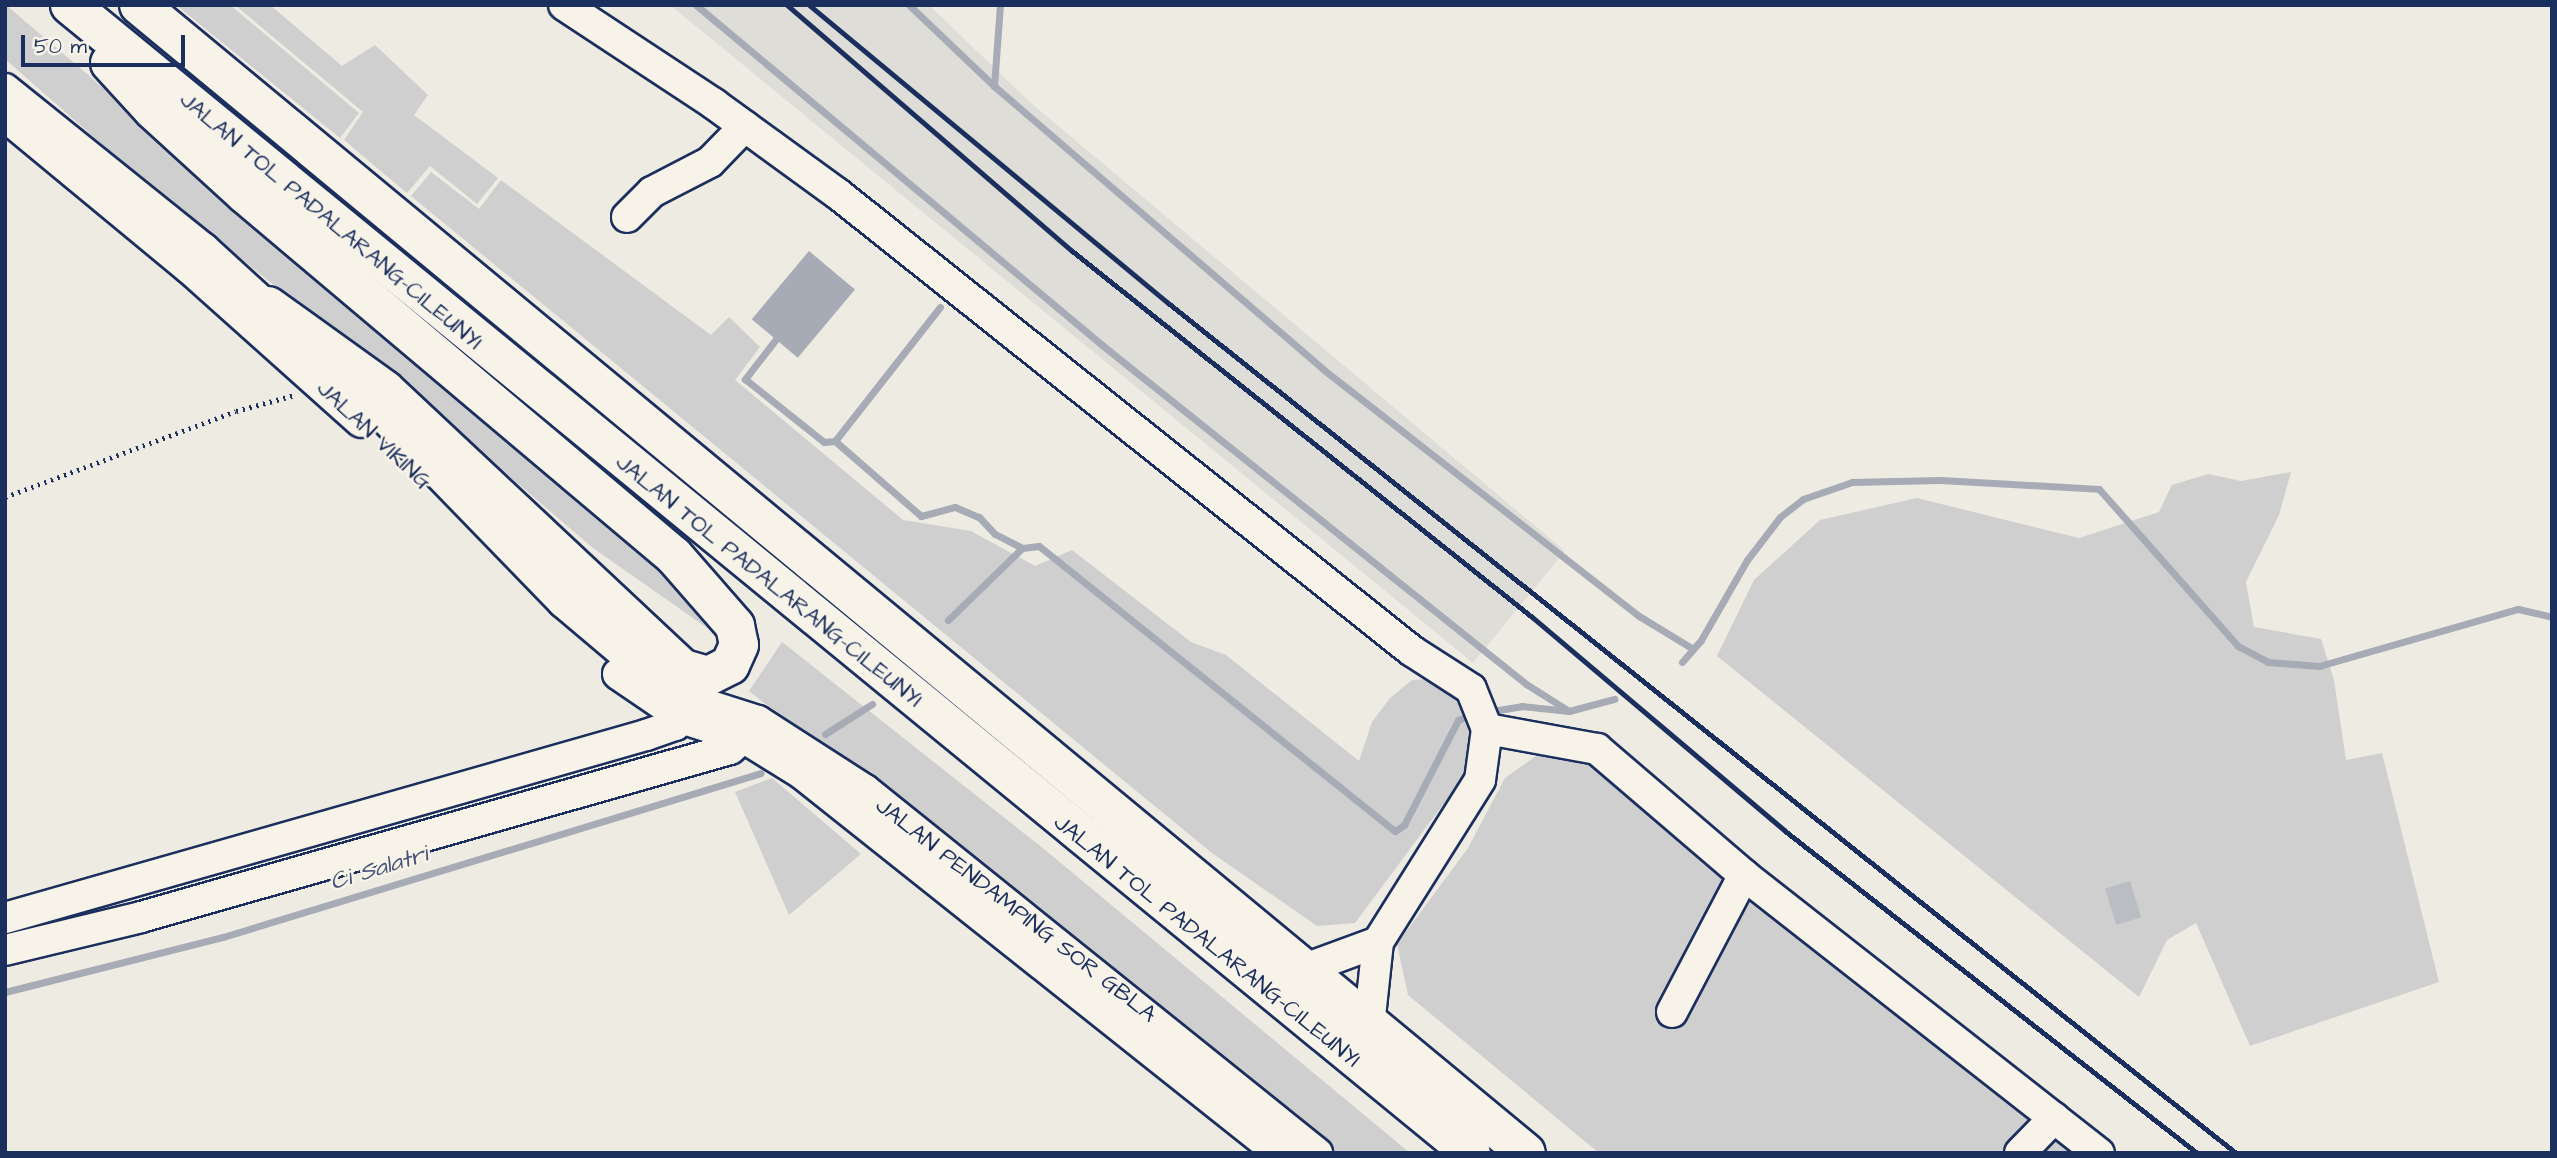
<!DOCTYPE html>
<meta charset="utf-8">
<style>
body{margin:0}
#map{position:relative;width:2557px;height:1158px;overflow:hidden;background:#eeebe2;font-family:"Architects Daughter",sans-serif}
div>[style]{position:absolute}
.built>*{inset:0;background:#deddd8}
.green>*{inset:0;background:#cfcfcf}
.water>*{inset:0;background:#a6abb5;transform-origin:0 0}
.stream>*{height:7px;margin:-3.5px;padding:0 3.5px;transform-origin:3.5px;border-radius:3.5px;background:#a6abb5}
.building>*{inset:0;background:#babdc2;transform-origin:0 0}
.path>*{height:4.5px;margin-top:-2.25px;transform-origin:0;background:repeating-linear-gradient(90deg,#1b2f5e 0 2px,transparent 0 7px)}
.roads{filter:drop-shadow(2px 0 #1b2f5e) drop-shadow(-2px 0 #1b2f5e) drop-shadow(0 2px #1b2f5e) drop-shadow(0 -2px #1b2f5e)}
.minor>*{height:30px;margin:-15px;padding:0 15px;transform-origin:15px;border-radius:15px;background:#f7f3e8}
.highway>*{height:38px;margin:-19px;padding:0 19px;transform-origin:19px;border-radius:19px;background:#f7f3e8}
.rail>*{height:5px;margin:-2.5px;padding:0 2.5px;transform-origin:2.5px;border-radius:2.5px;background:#1b2f5e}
span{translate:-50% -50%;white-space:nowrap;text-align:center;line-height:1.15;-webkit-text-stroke:5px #f7f3e8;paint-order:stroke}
.street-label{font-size:23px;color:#1b2f5e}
.water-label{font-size:24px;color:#455478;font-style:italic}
.frame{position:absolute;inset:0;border:7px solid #1b2f5e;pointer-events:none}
.scale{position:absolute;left:21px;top:35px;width:164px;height:32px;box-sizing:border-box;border:4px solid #1b2f5e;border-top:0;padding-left:9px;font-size:21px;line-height:24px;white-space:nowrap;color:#1b2f5e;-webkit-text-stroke:5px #f7f3e8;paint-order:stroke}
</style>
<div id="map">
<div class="built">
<i style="clip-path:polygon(670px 5px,929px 5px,1032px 104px,1565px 551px,1473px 663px)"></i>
</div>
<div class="green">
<i style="clip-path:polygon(6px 5px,686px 584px,714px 620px,710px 630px,593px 548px,466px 439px,138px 176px,5px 59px)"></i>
<i style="clip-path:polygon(176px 5px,230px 5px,359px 113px,340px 138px)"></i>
<i style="clip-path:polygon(235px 5px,270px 5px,342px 66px,375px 45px,428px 95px,414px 115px,498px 178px,477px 204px,430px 166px,407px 193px,344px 140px,363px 112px)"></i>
<i style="clip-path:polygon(431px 172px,479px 209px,501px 180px,711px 335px,729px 317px,760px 347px,735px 380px,903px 520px,971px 531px,1035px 566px,1072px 550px,1191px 642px,1226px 655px,1359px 761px,1372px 722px,1390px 698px,1412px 680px,1432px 679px,1455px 695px,1476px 733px,1468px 771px,1355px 923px,1317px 926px,1212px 853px,411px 196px)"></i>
<i style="clip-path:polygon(2291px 472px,2279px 515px,2246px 582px,2254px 627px,2321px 639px,2334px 680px,2346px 760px,2382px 753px,2439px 982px,2250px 1046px,2196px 923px,2167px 940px,2139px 997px,1717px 656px,1754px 580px,1820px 520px,1917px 498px,2079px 538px,2159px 512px,2172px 485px,2208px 474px,2241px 481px)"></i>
<i style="clip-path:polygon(782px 642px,1044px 849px,1410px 1153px,1330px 1153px,749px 691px)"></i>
<i style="clip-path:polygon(1547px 748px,1592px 765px,1722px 880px,1822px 946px,2085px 1153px,1599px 1153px,1408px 995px,1397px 944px,1468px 848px,1505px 778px)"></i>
<i style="clip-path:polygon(772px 778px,861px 854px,789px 915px,735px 792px)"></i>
</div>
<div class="water">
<i style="left:809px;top:251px;width:60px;height:89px;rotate:40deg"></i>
</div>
<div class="stream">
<i style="left:696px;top:5px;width:530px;rotate:39.94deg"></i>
<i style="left:1102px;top:345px;width:543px;rotate:38.64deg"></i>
<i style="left:1526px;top:684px;width:51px;rotate:32.1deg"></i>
<i style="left:909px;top:5px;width:117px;rotate:43.6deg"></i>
<i style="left:994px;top:86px;width:435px;rotate:40.7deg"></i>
<i style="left:1324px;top:370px;width:400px;rotate:38deg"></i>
<i style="left:1639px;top:616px;width:63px;rotate:31.4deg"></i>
<i style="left:994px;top:86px;width:81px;rotate:-85.8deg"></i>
<i style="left:940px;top:307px;width:170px;rotate:128.1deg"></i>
<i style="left:835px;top:441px;width:114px;rotate:41.1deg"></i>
<i style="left:921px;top:516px;width:35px;rotate:-15deg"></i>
<i style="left:955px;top:507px;width:26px;rotate:23deg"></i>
<i style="left:979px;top:517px;width:23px;rotate:47deg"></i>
<i style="left:995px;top:534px;width:30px;rotate:27deg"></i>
<i style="left:1022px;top:548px;width:17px;rotate:-7deg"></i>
<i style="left:1039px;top:546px;width:456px;rotate:38.7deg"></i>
<i style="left:1395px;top:831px;width:11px;rotate:-34deg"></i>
<i style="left:1404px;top:825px;width:118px;rotate:-62.8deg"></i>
<i style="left:1458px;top:720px;width:5px;rotate:-22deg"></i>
<i style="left:776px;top:339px;width:51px;rotate:127.8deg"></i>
<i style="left:745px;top:379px;width:101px;rotate:38.6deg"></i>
<i style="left:824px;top:442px;width:11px;rotate:-5deg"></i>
<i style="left:948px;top:620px;width:103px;rotate:-44.2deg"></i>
<i style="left:1682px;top:662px;width:29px;rotate:-49deg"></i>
<i style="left:1701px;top:640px;width:92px;rotate:-60.1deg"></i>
<i style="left:1747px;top:560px;width:54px;rotate:-52.5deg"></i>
<i style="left:1780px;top:517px;width:29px;rotate:-38deg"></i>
<i style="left:1803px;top:499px;width:52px;rotate:-19.1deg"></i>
<i style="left:1852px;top:482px;width:88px;rotate:-1.3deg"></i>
<i style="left:1940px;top:480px;width:159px;rotate:3.2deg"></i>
<i style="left:2099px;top:489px;width:210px;rotate:48.5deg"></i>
<i style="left:2238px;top:646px;width:34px;rotate:28deg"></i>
<i style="left:2268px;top:662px;width:51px;rotate:4.5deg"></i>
<i style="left:2319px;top:666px;width:207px;rotate:-16deg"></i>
<i style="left:2518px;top:609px;width:35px;rotate:13deg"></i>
<i style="left:1498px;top:710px;width:24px;rotate:-9deg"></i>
<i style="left:1522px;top:706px;width:47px;rotate:6.1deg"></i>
<i style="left:1569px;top:711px;width:47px;rotate:-14.9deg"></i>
<i style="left:825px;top:734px;width:56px;rotate:-32.6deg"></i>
<i style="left:5px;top:992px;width:225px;rotate:-14.2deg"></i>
<i style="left:223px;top:937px;width:562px;rotate:-16.95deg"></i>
</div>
<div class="building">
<i style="left:2130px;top:881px;width:38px;height:26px;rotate:73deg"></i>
</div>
<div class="path">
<i style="left:5px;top:497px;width:246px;rotate:-20.4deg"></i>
<i style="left:236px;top:411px;width:61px;rotate:-15.2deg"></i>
</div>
<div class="roads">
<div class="minor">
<i style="left:564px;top:5px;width:180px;rotate:33.4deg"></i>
<i style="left:714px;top:104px;width:153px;rotate:36deg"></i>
<i style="left:838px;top:194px;width:734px;rotate:38.53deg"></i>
<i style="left:1412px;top:651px;width:70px;rotate:32.8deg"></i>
<i style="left:1471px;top:689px;width:43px;rotate:68.2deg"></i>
<i style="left:1487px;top:729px;width:51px;rotate:97.8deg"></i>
<i style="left:1480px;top:780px;width:191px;rotate:122.2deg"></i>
<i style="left:1378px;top:942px;width:84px;rotate:96.1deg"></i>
<i style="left:5px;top:89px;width:255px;rotate:38.8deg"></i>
<i style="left:204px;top:249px;width:108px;rotate:42.4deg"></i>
<i style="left:5px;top:116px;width:239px;rotate:39.6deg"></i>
<i style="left:189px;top:268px;width:231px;rotate:41.8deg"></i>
<i style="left:627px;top:217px;width:35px;rotate:-45deg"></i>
<i style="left:652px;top:192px;width:65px;rotate:-27.3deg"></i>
<i style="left:710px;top:162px;width:50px;rotate:-45.8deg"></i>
<i style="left:342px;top:374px;width:318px;rotate:45.9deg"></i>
<i style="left:563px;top:602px;width:93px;rotate:40.2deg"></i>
<i style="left:634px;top:662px;width:72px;rotate:32.6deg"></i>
<i style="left:695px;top:701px;width:66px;rotate:17.6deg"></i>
<i style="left:758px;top:721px;width:127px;rotate:32.8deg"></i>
<i style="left:865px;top:790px;width:580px;rotate:38.77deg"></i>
<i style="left:618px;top:674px;width:80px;rotate:34.3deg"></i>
<i style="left:684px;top:719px;width:65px;rotate:17.9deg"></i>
<i style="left:746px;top:739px;width:65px;rotate:31.7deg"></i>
<i style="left:801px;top:773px;width:611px;rotate:38.48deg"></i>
<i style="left:1487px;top:729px;width:112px;rotate:10.3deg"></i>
<i style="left:1597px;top:749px;width:194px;rotate:40.6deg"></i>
<i style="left:1744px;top:875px;width:451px;rotate:38.1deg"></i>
<i style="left:5px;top:918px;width:667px;rotate:-15.93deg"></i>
<i style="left:646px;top:735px;width:31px;rotate:-19deg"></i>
<i style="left:675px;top:725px;width:26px;rotate:-50deg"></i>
<i style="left:5px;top:950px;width:140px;rotate:-13.6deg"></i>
<i style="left:141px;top:917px;width:612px;rotate:-15.92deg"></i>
<i style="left:730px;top:749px;width:29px;rotate:-41deg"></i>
<i style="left:1302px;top:970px;width:81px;rotate:-20.2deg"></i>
<i style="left:1672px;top:1012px;width:155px;rotate:-62.3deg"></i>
<i style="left:2020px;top:1153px;width:49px;rotate:-45.8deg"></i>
</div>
<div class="highway">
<i style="left:70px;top:5px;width:1811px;rotate:39.33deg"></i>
<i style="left:139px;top:5px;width:1800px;rotate:39.61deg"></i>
<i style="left:110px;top:63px;width:64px;rotate:47.5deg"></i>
<i style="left:153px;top:110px;width:125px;rotate:42.4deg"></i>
<i style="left:245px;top:194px;width:561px;rotate:40.16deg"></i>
<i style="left:674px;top:556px;width:93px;rotate:48.9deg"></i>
<i style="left:735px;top:626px;width:19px;rotate:78deg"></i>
<i style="left:739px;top:645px;width:22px;rotate:114deg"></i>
<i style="left:730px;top:665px;width:25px;rotate:153deg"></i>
<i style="left:708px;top:676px;width:26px;rotate:-164deg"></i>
<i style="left:683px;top:669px;width:408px;rotate:-136.9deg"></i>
<i style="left:385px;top:390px;width:144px;rotate:-144.3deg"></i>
</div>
</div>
<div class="rail">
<i style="left:787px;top:5px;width:376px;rotate:40.8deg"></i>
<i style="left:1072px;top:251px;width:588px;rotate:38.51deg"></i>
<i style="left:1532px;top:617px;width:331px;rotate:40.2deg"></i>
<i style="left:1785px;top:831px;width:523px;rotate:38.01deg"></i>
<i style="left:809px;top:5px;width:467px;rotate:39.7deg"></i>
<i style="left:1168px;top:303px;width:1365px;rotate:38.52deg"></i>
</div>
<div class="street-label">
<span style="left:331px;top:221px;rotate:40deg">JALAN TOL PADALARANG–CILEUNYI</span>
<span style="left:374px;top:435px;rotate:43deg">JALAN VIKING</span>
<span style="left:769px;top:581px;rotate:39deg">JALAN TOL PADALARANG–CILEUNYI</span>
<span style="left:1016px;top:910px;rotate:38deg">JALAN PENDAMPING SOR GBLA</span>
<span style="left:1207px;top:941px;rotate:39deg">JALAN TOL PADALARANG–CILEUNYI</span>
</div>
<div class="water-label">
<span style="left:379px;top:869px;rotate:-17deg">Ci Salatri</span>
</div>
<div class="frame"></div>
<div class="scale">50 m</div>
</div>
